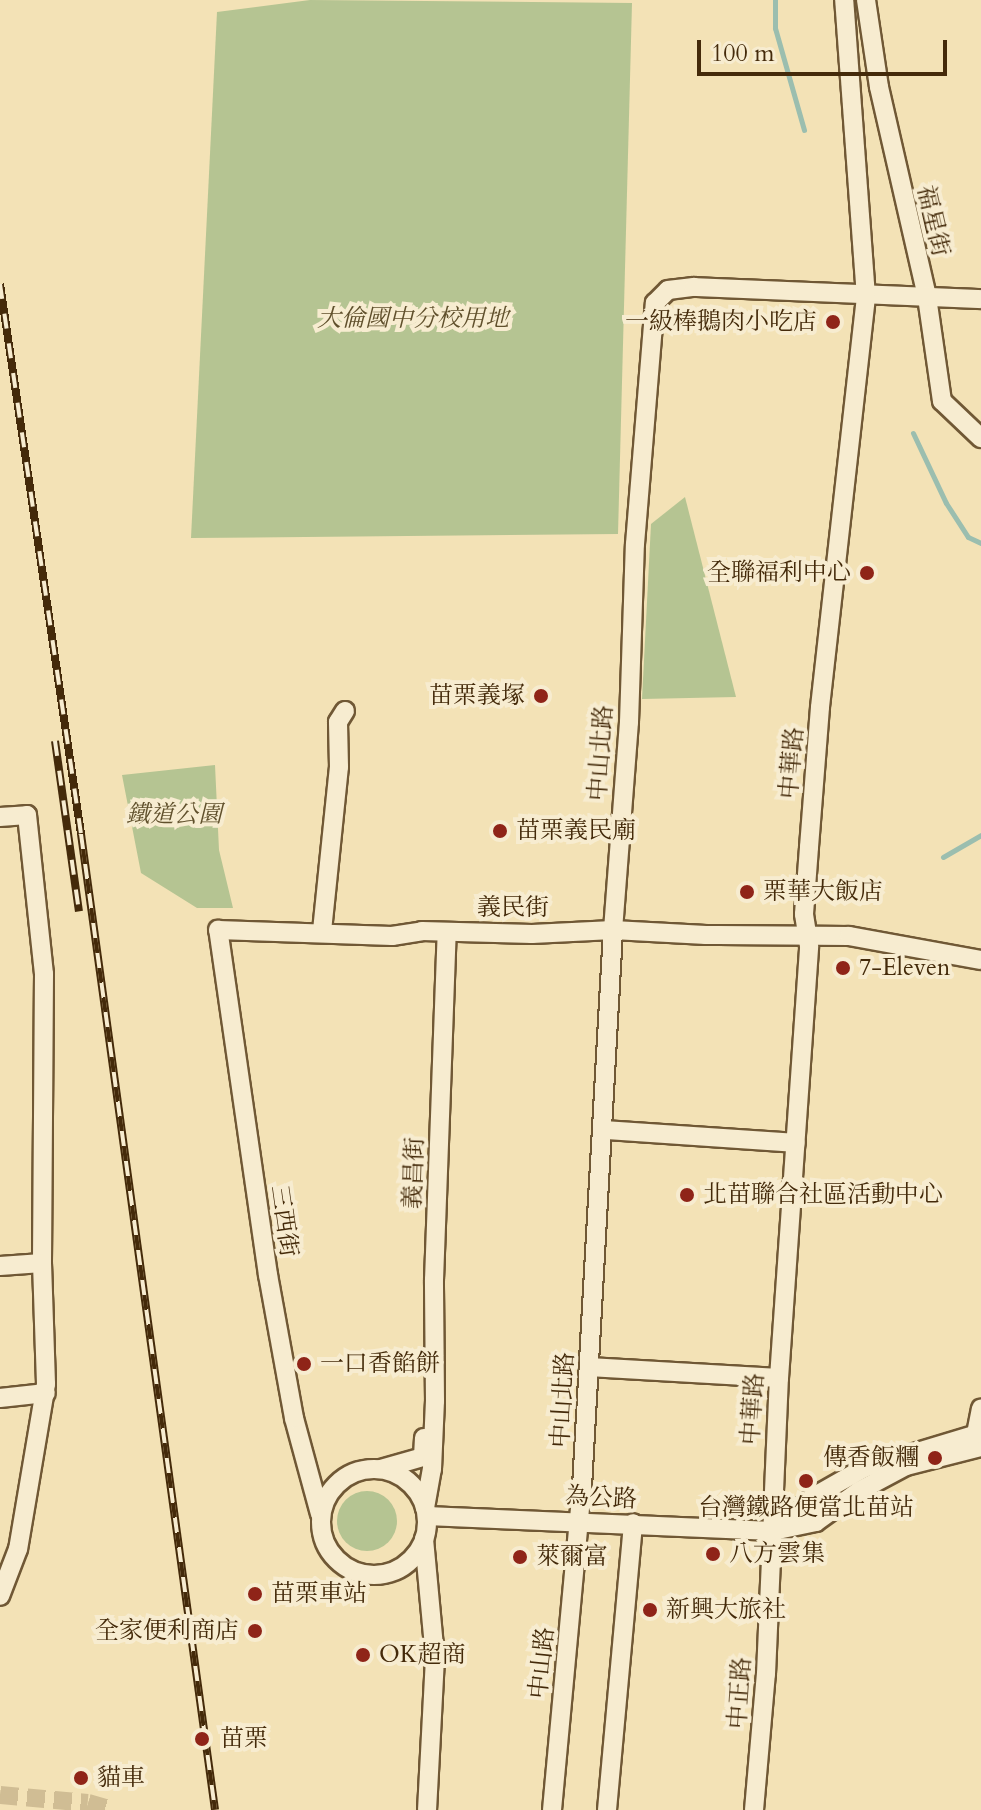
<!DOCTYPE html>
<meta charset="utf-8">
<style>
body{margin:0}
#map{position:relative;width:981px;height:1810px;overflow:hidden;background:#f3e2b6;font-family:Cardo,"Noto Serif TC",serif}
div>[style]{position:absolute}
.green>*{inset:0;background:#b5c492}
.round{border-radius:50%}
.stream>*{height:5px;margin:-2.5px;padding:0 2.5px;transform-origin:2.5px;border-radius:2.5px;background:#9bbeaf}
.minor-tunnel>*{height:18px;margin-top:-9px;transform-origin:0;background:repeating-linear-gradient(90deg,#d0bd94 0 18px,transparent 0 27px)}
.roads{filter:drop-shadow(2px 0 #705835) drop-shadow(-2px 0 #705835) drop-shadow(0 2px #705835) drop-shadow(0 -2px #705835)}
.minor>*{height:18px;margin:-9px;padding:0 9px;transform-origin:9px;border-radius:9px;background:#f7ecd0}
.minor>.ring{margin:-9px;padding:0;box-sizing:content-box;background:none;border:18px solid #f7ecd0;border-radius:50%}
.rail>*{height:8px;margin-top:-4px;transform-origin:0;background:repeating-linear-gradient(90deg,#f7ecd0 0 15px,#442a0a 0 30px);box-sizing:border-box;border-block:2px solid #442a0a}
.dots>*{width:22px;height:22px;translate:-50% -50%;box-sizing:border-box;border:4px solid #f7ecd0;border-radius:50%}
span{translate:-50% -50%;white-space:nowrap;text-align:center;line-height:1.15;-webkit-text-stroke:8px #f7ecd0;paint-order:stroke}
.street-label{font-size:24px;color:#442a0a}
.park-label{font-size:24px;color:#60502c;font-style:italic}
.poi-label{font-size:24px;color:#442a0a}
.right{translate:-100% -50%;text-align:right}
.left{translate:0 -50%;text-align:left}
.scale{position:absolute;left:697px;top:40px;width:250px;height:36px;box-sizing:border-box;border:4px solid #442a0a;border-top:0;padding-left:10px;font-size:24px;line-height:28px;white-space:nowrap;color:#442a0a;-webkit-text-stroke:6px #f7ecd0;paint-order:stroke}
</style>
<div id="map">
<div class="green">
<i style="clip-path:polygon(310px 0,632px 3px,618px 534px,191px 538px,217px 12px)"></i>
<i style="clip-path:polygon(685px 497px,736px 697px,642px 699px,651px 524px)"></i>
<i style="clip-path:polygon(215px 765px,219px 850px,233px 908px,197px 908px,141px 873px,122px 775px)"></i>
<i class="round" style="left:337px;top:1491px;width:60px;height:60px"></i>
</div>
<div class="stream">
<i style="left:775px;top:0;width:28px;rotate:90deg"></i>
<i style="left:775px;top:28px;width:106px;rotate:74.1deg"></i>
<i style="left:913px;top:433px;width:77px;rotate:64.8deg"></i>
<i style="left:946px;top:503px;width:40px;rotate:57.1deg"></i>
<i style="left:968px;top:537px;width:14px;rotate:25deg"></i>
<i style="left:943px;top:857px;width:44px;rotate:-30.1deg"></i>
</div>
<div class="minor-tunnel">
<i style="left:0;top:1795px;width:88px;rotate:5.2deg"></i>
<i style="left:88px;top:1803px;width:25px;rotate:16deg"></i>
</div>
<div class="roads">
<div class="minor">
<i style="left:866px;top:0;width:88px;rotate:81.5deg"></i>
<i style="left:879px;top:87px;width:215px;rotate:77.1deg"></i>
<i style="left:927px;top:297px;width:105px;rotate:81.8deg"></i>
<i style="left:942px;top:401px;width:54px;rotate:43.5deg"></i>
<i style="left:0;top:817px;width:27px;rotate:-4deg"></i>
<i style="left:27px;top:815px;width:160px;rotate:83.9deg"></i>
<i style="left:44px;top:974px;width:289px;rotate:90.4deg"></i>
<i style="left:42px;top:1263px;width:121px;rotate:88.1deg"></i>
<i style="left:46px;top:1384px;width:167px;rotate:99.6deg"></i>
<i style="left:18px;top:1549px;width:50px;rotate:111deg"></i>
<i style="left:322px;top:931px;width:165px;rotate:-84.1deg"></i>
<i style="left:339px;top:767px;width:45px;rotate:-91.3deg"></i>
<i style="left:338px;top:722px;width:13px;rotate:-58deg"></i>
<i style="left:605px;top:1130px;width:191px;rotate:3.9deg"></i>
<i style="left:0;top:1266px;width:42px;rotate:-4.1deg"></i>
<i style="left:589px;top:1367px;width:190px;rotate:3.3deg"></i>
<i style="left:0;top:1398px;width:46px;rotate:-6.2deg"></i>
<i style="left:978px;top:1445px;width:11px;rotate:-100deg"></i>
<i style="left:976px;top:1434px;width:26px;rotate:-79deg"></i>
<i class="ring" style="left:321px;top:1469px;width:88px;height:88px"></i>
<i style="left:381px;top:1469px;width:44px;rotate:-15.9deg"></i>
<i style="left:423px;top:1457px;width:19px;rotate:-87deg"></i>
<i style="left:425px;top:1508px;width:40px;rotate:-80deg"></i>
<i style="left:432px;top:1469px;width:68px;rotate:-87.5deg"></i>
<i style="left:435px;top:1401px;width:121px;rotate:-90.5deg"></i>
<i style="left:434px;top:1280px;width:348px;rotate:-87.9deg"></i>
<i style="left:320px;top:1514px;width:99px;rotate:-105.2deg"></i>
<i style="left:294px;top:1418px;width:145px;rotate:-100.3deg"></i>
<i style="left:268px;top:1275px;width:349px;rotate:-98.2deg"></i>
<i style="left:218px;top:930px;width:174px;rotate:2deg"></i>
<i style="left:392px;top:936px;width:30px;rotate:-9deg"></i>
<i style="left:422px;top:931px;width:110px;rotate:1.6deg"></i>
<i style="left:532px;top:934px;width:81px;rotate:-2.8deg"></i>
<i style="left:613px;top:930px;width:93px;rotate:3.1deg"></i>
<i style="left:706px;top:935px;width:143px;rotate:0.4deg"></i>
<i style="left:849px;top:936px;width:134px;rotate:10.3deg"></i>
<i style="left:427px;top:1516px;width:346px;rotate:2.5deg"></i>
<i style="left:773px;top:1531px;width:44px;rotate:-11.8deg"></i>
<i style="left:816px;top:1522px;width:53px;rotate:-35.8deg"></i>
<i style="left:859px;top:1491px;width:53px;rotate:-28deg"></i>
<i style="left:906px;top:1466px;width:77px;rotate:-14.2deg"></i>
<i style="left:775px;top:1529px;width:50px;rotate:-40.1deg"></i>
<i style="left:813px;top:1497px;width:59px;rotate:-29.6deg"></i>
<i style="left:864px;top:1468px;width:122px;rotate:-16.7deg"></i>
<i style="left:424px;top:1539px;width:120px;rotate:84.7deg"></i>
<i style="left:435px;top:1658px;width:152px;rotate:93deg"></i>
<i style="left:552px;top:1810px;width:324px;rotate:-84.7deg"></i>
<i style="left:582px;top:1487px;width:558px;rotate:-86.81deg"></i>
<i style="left:613px;top:930px;width:209px;rotate:-85.6deg"></i>
<i style="left:629px;top:722px;width:178px;rotate:-88.1deg"></i>
<i style="left:635px;top:544px;width:242px;rotate:-85.3deg"></i>
<i style="left:655px;top:303px;width:18px;rotate:-45deg"></i>
<i style="left:668px;top:290px;width:26px;rotate:-7deg"></i>
<i style="left:694px;top:287px;width:287px;rotate:2.4deg"></i>
<i style="left:607px;top:1810px;width:288px;rotate:-84.8deg"></i>
<i style="left:754px;top:1810px;width:137px;rotate:-85deg"></i>
<i style="left:766px;top:1674px;width:296px;rotate:-87.5deg"></i>
<i style="left:779px;top:1378px;width:433px;rotate:-86deg"></i>
<i style="left:809px;top:946px;width:32px;rotate:-99deg"></i>
<i style="left:804px;top:914px;width:67px;rotate:-85.7deg"></i>
<i style="left:809px;top:847px;width:140px;rotate:-85.5deg"></i>
<i style="left:820px;top:707px;width:413px;rotate:-83.6deg"></i>
<i style="left:866px;top:297px;width:298px;rotate:-94.2deg"></i>
</div>
</div>
<div class="rail">
<i style="left:0;top:284px;width:556px;rotate:81.62deg"></i>
<i style="left:81px;top:834px;width:985px;rotate:82.18deg"></i>
<i style="left:55px;top:741px;width:172px;rotate:82deg"></i>
</div>
<div class="dots">
<i style="left:833px;top:322px;background:#8f2418"></i>
<i style="left:867px;top:573px;background:#8f2418"></i>
<i style="left:541px;top:696px;background:#8f2418"></i>
<i style="left:500px;top:831px;background:#8f2418"></i>
<i style="left:747px;top:892px;background:#8f2418"></i>
<i style="left:843px;top:968px;background:#8f2418"></i>
<i style="left:687px;top:1195px;background:#8f2418"></i>
<i style="left:304px;top:1364px;background:#8f2418"></i>
<i style="left:935px;top:1458px;background:#8f2418"></i>
<i style="left:806px;top:1481px;background:#8f2418"></i>
<i style="left:713px;top:1554px;background:#8f2418"></i>
<i style="left:520px;top:1557px;background:#8f2418"></i>
<i style="left:255px;top:1594px;background:#8f2418"></i>
<i style="left:650px;top:1610px;background:#8f2418"></i>
<i style="left:255px;top:1631px;background:#8f2418"></i>
<i style="left:363px;top:1655px;background:#8f2418"></i>
<i style="left:202px;top:1739px;background:#8f2418"></i>
<i style="left:81px;top:1778px;background:#8f2418"></i>
</div>
<div class="street-label">
<span style="left:933px;top:221px;rotate:77deg">福星街</span>
<span style="left:601px;top:753px;rotate:-86deg">中山北路</span>
<span style="left:792px;top:763px;rotate:-85deg">中華路</span>
<span style="left:513px;top:908px">義民街</span>
<span style="left:414px;top:1173px;rotate:-88deg">義昌街</span>
<span style="left:284px;top:1221px;rotate:82deg">三西街</span>
<span style="left:563px;top:1400px;rotate:-87deg">中山北路</span>
<span style="left:753px;top:1409px;rotate:-86deg">中華路</span>
<span style="left:601px;top:1498px;rotate:3deg">為公路</span>
<span style="left:542px;top:1663px;rotate:-84deg">中山路</span>
<span style="left:740px;top:1693px;rotate:-86deg">中正路</span>
</div>
<div class="park-label">
<span style="left:413px;top:319px">大倫國中分校用地</span>
<span style="left:174px;top:815px">鐵道公園</span>
</div>
<div class="poi-label">
<span class="right" style="left:817px;top:322px">一級棒鵝肉小吃店</span>
<span class="right" style="left:851px;top:573px">全聯福利中心</span>
<span class="right" style="left:525px;top:696px">苗栗義塚</span>
<span class="left" style="left:516px;top:831px">苗栗義民廟</span>
<span class="left" style="left:763px;top:892px">栗華大飯店</span>
<span class="left" style="left:859px;top:968px">7-Eleven</span>
<span class="left" style="left:703px;top:1195px">北苗聯合社區活動中心</span>
<span class="left" style="left:320px;top:1364px">一口香餡餅</span>
<span class="right" style="left:919px;top:1458px">傳香飯糰</span>
<span style="left:806px;top:1508px">台灣鐵路便當北苗站</span>
<span class="left" style="left:729px;top:1554px">八方雲集</span>
<span class="left" style="left:536px;top:1557px">萊爾富</span>
<span class="left" style="left:271px;top:1594px">苗栗車站</span>
<span class="left" style="left:666px;top:1610px">新興大旅社</span>
<span class="right" style="left:239px;top:1631px">全家便利商店</span>
<span class="left" style="left:379px;top:1655px">OK超商</span>
<span class="left" style="left:220px;top:1739px">苗栗</span>
<span class="left" style="left:97px;top:1778px">貓車</span>
</div>
<div class="scale">100 m</div>
</div>
